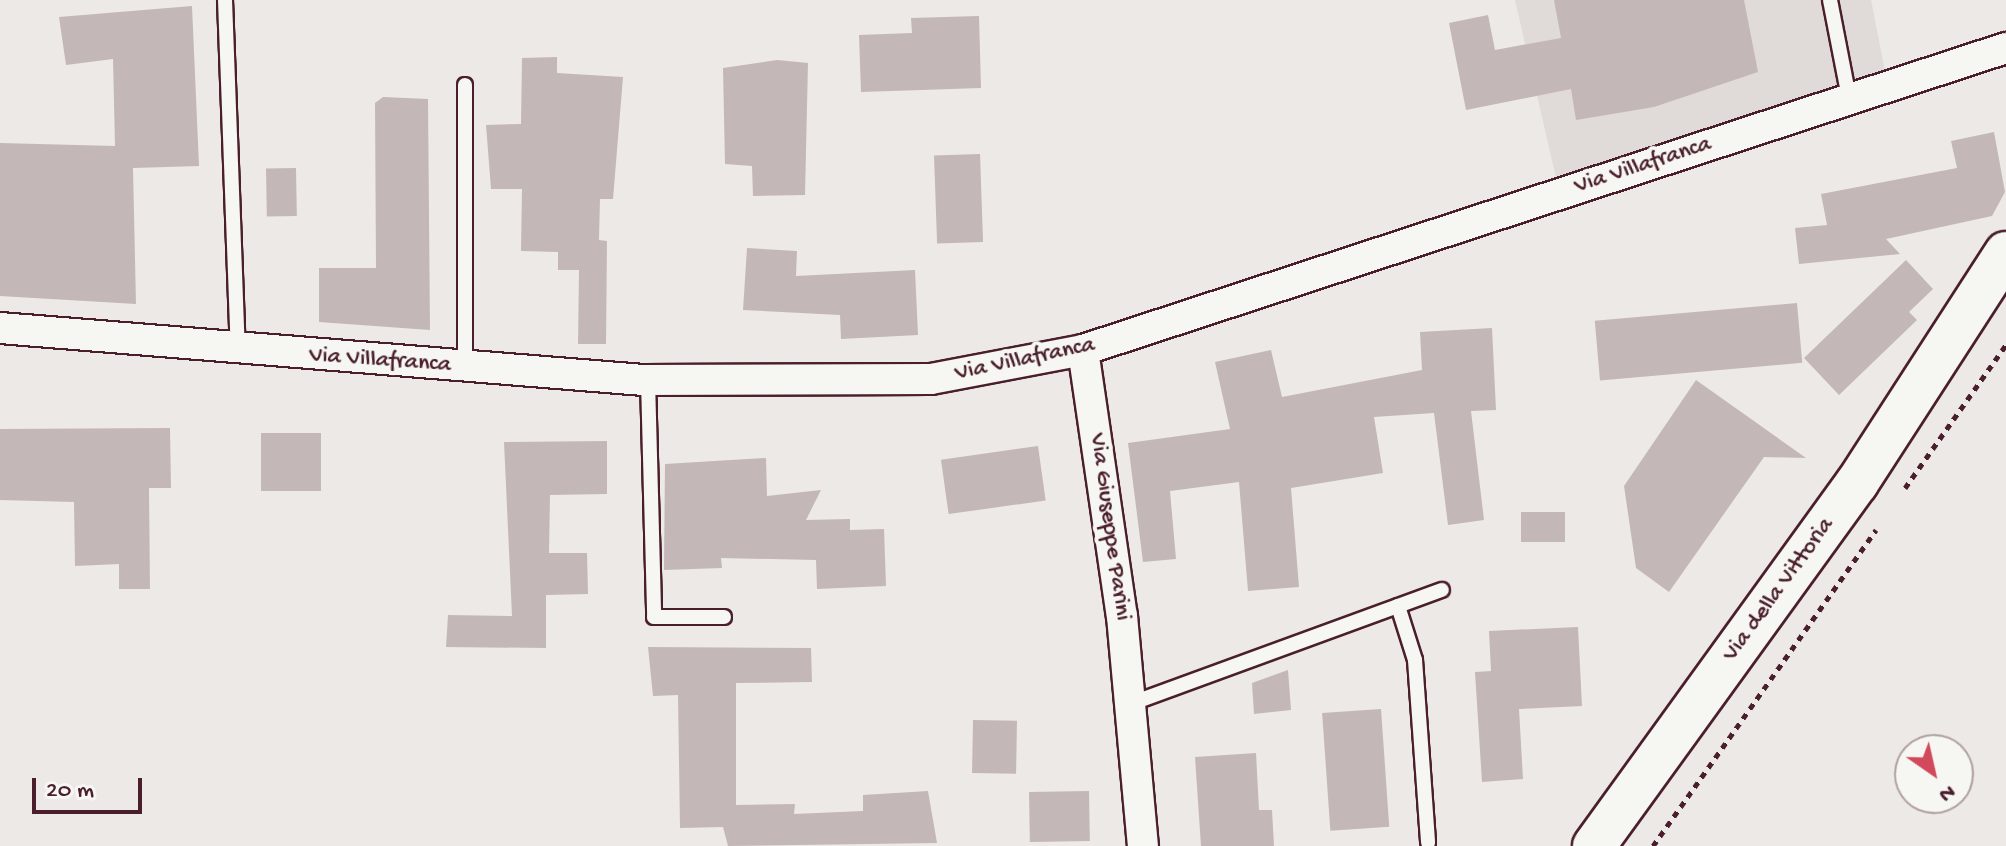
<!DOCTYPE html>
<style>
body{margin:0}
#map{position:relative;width:2006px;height:846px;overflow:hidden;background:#ece9e6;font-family:"Gochi Hand",sans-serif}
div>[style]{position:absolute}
.built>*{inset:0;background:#e0dad8}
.building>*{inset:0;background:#c4b7b7;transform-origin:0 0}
.path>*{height:5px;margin-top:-2.5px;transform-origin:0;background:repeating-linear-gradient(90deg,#4a1f2b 0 6px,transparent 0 12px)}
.roads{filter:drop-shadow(2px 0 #4a1f2b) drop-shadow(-2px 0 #4a1f2b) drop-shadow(0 2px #4a1f2b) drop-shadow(0 -2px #4a1f2b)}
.lane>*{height:14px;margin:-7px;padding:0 7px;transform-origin:7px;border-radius:7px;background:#f6f6f2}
.street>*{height:30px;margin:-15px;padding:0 15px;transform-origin:15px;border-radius:15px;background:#f6f6f2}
.secondary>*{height:42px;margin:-21px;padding:0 21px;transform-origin:21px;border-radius:21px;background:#f6f6f2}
span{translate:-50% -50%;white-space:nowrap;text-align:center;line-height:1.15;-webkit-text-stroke:8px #f6f6f2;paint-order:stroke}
.street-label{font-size:24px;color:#4a1f2b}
.north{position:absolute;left:1894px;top:734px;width:80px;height:80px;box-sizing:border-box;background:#f6f6f2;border:2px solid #b1a0a2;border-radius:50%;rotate:146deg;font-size:22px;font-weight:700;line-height:32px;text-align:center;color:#4a1f2b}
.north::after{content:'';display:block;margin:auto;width:28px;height:36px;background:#d1495b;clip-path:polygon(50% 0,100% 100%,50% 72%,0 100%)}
.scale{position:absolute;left:32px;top:778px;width:110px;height:36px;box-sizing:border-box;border:4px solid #4a1f2b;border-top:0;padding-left:10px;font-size:24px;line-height:28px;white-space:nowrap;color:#4a1f2b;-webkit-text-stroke:6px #f6f6f2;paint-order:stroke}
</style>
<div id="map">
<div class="built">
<i style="clip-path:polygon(1515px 0,1871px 0,1891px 102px,1563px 208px)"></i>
</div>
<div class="building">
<i style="clip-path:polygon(1554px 0,1744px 0,1758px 72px,1654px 107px,1576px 120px,1571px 89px,1466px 110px,1449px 23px,1488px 15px,1495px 50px,1561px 38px)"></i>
<i style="clip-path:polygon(192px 6px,199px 166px,133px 168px,136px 304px,0 296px,0 143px,115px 146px,113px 59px,66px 65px,59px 17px)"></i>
<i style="clip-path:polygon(979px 16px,981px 88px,861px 92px,859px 35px,912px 33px,911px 18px)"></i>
<i style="clip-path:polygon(557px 57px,557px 73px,623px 77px,613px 199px,600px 199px,599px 240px,607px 241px,606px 344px,578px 344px,579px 270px,558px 270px,558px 252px,521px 251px,522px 189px,491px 189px,486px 125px,521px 124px,522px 58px)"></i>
<i style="clip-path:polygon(777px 60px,808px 63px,805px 195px,753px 196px,752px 166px,725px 164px,723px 68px)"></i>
<i style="clip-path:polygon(383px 97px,428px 99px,430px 330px,319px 322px,319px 268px,376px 268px,375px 103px)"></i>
<i style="clip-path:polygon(1994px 132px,2005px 192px,1992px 216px,1886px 239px,1900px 254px,1799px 264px,1795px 228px,1827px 225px,1821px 194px,1957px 168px,1951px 141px)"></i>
<i style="left:980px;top:154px;width:88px;height:46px;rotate:88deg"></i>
<i style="left:296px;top:168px;width:48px;height:30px;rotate:89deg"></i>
<i style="clip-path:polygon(747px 248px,797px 251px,796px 276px,915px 270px,918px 335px,841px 339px,840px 315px,743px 310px)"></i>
<i style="clip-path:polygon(1906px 260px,1933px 289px,1909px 312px,1917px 320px,1839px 395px,1804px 358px)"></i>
<i style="left:1797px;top:303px;width:60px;height:203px;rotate:85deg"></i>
<i style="clip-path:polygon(1492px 328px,1496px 410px,1471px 411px,1484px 520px,1448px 525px,1434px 413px,1374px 417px,1383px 473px,1291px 488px,1299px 587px,1248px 591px,1239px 482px,1170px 491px,1176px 559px,1143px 562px,1128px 443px,1230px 429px,1215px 362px,1271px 350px,1282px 397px,1422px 370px,1420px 332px)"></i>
<i style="clip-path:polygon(1696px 380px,1806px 458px,1764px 457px,1669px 592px,1636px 568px,1624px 486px)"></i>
<i style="clip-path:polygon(170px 428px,171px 488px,149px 488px,150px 589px,119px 589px,119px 564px,75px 566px,74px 502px,0 500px,0 429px)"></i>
<i style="left:261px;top:433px;width:60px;height:58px"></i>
<i style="clip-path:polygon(607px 441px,607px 494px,550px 495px,549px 553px,587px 553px,588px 594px,546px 595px,546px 648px,446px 647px,448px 615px,512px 616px,504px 442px)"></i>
<i style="left:1038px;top:446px;width:55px;height:98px;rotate:82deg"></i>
<i style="clip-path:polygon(766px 458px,767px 496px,821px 490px,806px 520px,850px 519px,850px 530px,884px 529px,886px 586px,817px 589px,816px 560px,721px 558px,722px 568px,664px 570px,665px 464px)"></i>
<i style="left:1521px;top:512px;width:44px;height:30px"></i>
<i style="clip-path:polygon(1578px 627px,1582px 706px,1519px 709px,1523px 779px,1482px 782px,1475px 672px,1491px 671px,1489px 631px)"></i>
<i style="clip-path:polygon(648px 647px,811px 648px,812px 682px,736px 683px,736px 805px,795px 804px,794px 814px,863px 811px,863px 795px,928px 791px,937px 843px,728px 846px,723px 827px,680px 828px,678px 695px,653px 696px)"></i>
<i style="clip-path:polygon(1288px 670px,1291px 710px,1254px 714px,1252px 683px)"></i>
<i style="left:1381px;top:709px;width:118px;height:59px;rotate:86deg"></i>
<i style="left:973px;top:720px;width:44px;height:53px;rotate:1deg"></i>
<i style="clip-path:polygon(1256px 753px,1259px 810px,1272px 810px,1274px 846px,1201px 846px,1195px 757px)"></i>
<i style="left:1089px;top:791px;width:50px;height:60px;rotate:89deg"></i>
</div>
<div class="path">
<i style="left:1905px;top:488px;width:175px;rotate:-54.8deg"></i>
<i style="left:1653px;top:846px;width:387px;rotate:-54.8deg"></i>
</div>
<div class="roads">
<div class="lane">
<i style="left:225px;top:0;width:350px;rotate:87.9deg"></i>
<i style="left:1830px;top:0;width:100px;rotate:79deg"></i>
<i style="left:465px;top:85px;width:281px;rotate:90deg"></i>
<i style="left:648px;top:380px;width:237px;rotate:88.5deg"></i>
<i style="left:654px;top:617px;width:70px"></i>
<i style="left:1398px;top:606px;width:57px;rotate:72.5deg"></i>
<i style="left:1415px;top:660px;width:183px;rotate:85.9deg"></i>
<i style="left:1130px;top:704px;width:332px;rotate:-20.1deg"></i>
</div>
<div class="street">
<i style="left:0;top:328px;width:645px;rotate:4.62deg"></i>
<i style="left:643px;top:380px;width:288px;rotate:-0.2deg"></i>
<i style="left:931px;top:379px;width:155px;rotate:-10.8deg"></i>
<i style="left:1083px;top:350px;width:971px;rotate:-18.12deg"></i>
<i style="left:1083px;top:350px;width:269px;rotate:81.7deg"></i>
<i style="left:1122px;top:616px;width:231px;rotate:84.8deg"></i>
</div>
<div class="secondary">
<i style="left:1594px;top:846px;width:448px;rotate:-54.1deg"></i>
<i style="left:1857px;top:483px;width:274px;rotate:-57.1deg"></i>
</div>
</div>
<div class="street-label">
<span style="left:1643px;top:166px;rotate:-18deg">Via Villafranca</span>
<span style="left:1025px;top:360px;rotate:-12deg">Via Villafranca</span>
<span style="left:380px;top:361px;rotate:4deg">Via Villafranca</span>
<span style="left:1109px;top:527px;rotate:82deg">Via Giuseppe Parini</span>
<span style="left:1779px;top:590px;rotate:-54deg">Via della Vittoria</span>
</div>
<div class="north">N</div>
<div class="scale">20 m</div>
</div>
